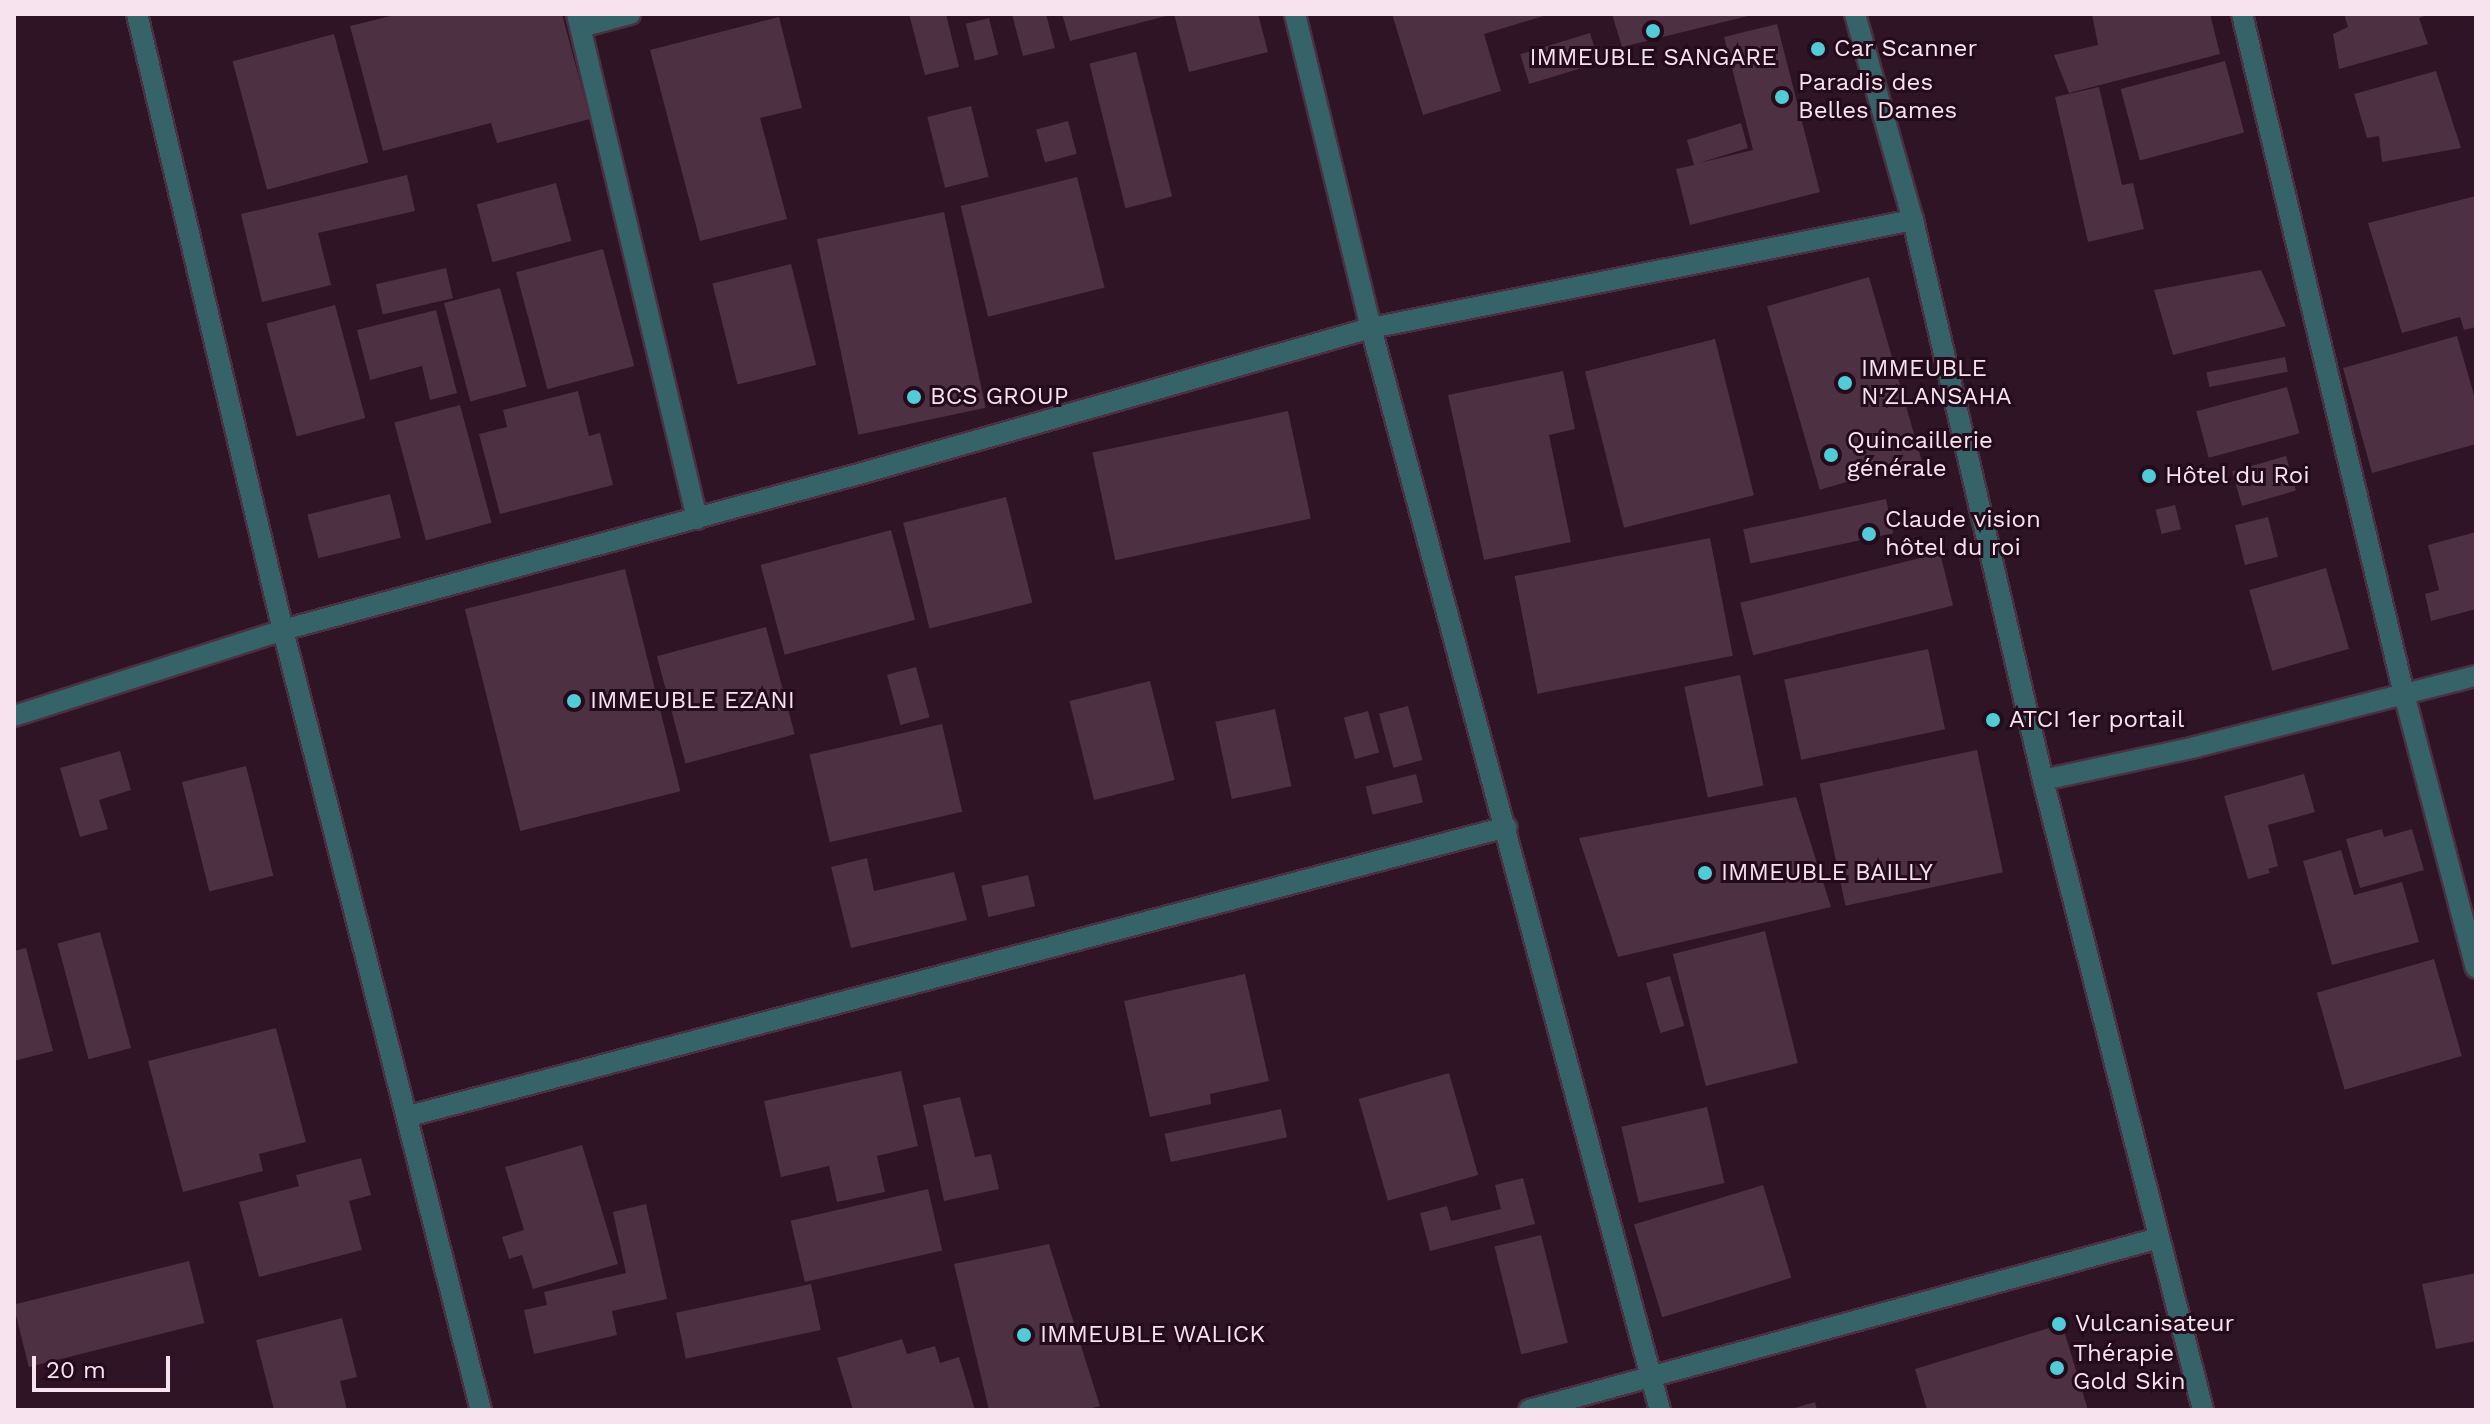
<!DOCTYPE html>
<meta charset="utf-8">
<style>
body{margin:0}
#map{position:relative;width:2490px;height:1424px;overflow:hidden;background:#2e1425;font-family:"Work Sans",sans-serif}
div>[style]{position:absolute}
.building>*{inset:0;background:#4d3041;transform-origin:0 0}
.roads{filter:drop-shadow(2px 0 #4a3141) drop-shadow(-2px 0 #4a3141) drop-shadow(0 2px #4a3141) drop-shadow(0 -2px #4a3141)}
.minor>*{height:20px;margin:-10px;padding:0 10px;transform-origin:10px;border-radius:10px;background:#356368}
.tertiary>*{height:20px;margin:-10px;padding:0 10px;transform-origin:10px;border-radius:10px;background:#356368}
.dots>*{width:22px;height:22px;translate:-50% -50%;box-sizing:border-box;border:4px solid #240b1b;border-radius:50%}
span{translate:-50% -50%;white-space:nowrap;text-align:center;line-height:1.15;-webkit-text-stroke:6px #240b1b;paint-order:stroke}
.poi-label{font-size:24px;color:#f6e3ed}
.left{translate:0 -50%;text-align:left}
.frame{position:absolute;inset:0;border:16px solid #f6e3ed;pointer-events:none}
.scale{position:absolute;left:32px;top:1356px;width:138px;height:36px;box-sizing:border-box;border:4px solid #f6e3ed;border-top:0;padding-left:10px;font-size:24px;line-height:28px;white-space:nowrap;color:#f6e3ed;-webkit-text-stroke:6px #240b1b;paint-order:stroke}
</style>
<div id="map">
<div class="building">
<i style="clip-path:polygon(399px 14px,562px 14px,590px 119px,497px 143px,491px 123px,383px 151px,350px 26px)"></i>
<i style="clip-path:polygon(909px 14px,946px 14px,959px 67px,925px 75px)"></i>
<i style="clip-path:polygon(1012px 14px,1046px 14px,1055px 48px,1023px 56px)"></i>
<i style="clip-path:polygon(1062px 14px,1170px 14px,1170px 15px,1070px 41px)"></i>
<i style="clip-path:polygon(1174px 14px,1258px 14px,1268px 52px,1189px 72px)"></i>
<i style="clip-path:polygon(1392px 14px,1546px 14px,1547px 15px,1484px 34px,1501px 91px,1423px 115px)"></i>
<i style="clip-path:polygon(1612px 14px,1752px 14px,1752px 15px,1622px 47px)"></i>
<i style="clip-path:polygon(2092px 14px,2210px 14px,2220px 54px,2069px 93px,2054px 55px,2098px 45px)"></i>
<i style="clip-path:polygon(2344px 14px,2429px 14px,2419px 18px,2428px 44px,2339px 69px,2333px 34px,2348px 27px)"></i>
<i style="clip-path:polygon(779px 17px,802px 108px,760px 118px,787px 219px,700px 241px,650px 50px)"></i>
<i style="left:989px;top:18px;width:38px;height:24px;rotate:76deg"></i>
<i style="clip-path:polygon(1777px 24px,1820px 192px,1690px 225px,1676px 169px,1694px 165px,1687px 140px,1741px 123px,1748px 148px,1699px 163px,1753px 150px,1724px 37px)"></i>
<i style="left:1590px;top:33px;width:31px;height:73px;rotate:73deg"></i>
<i style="left:334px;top:34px;width:133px;height:105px;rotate:75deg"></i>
<i style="left:1136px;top:52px;width:149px;height:48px;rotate:76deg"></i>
<i style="left:2225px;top:61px;width:74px;height:108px;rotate:75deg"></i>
<i style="clip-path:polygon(2436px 71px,2461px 148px,2382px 162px,2379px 136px,2367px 138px,2354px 94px)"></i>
<i style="clip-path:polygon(2099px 87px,2122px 185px,2133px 183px,2144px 229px,2088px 242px,2055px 97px)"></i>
<i style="left:971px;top:106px;width:73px;height:45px;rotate:76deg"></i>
<i style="left:1068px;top:121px;width:34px;height:33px;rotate:75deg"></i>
<i style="clip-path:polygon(407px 175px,415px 211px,318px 233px,331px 285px,262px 302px,241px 214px)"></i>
<i style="left:1077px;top:177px;width:114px;height:120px;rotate:76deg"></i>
<i style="left:556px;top:183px;width:60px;height:82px;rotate:75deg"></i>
<i style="clip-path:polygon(2476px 196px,2476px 327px,2464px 330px,2460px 317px,2402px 333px,2368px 223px)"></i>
<i style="left:944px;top:212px;width:200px;height:130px;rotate:78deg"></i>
<i style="left:603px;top:249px;width:121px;height:90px;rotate:75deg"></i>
<i style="left:791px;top:264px;width:104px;height:81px;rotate:76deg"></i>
<i style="left:446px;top:268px;width:31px;height:72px;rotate:77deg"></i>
<i style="clip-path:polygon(2261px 270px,2286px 326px,2173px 355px,2154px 290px)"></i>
<i style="left:1869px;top:277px;width:191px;height:106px;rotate:74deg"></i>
<i style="left:500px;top:288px;width:102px;height:58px;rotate:75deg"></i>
<i style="left:335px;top:305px;width:117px;height:71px;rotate:75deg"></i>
<i style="clip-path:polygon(436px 310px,457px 393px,430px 400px,422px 366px,370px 380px,357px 330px)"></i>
<i style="clip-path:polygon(2457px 336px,2476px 402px,2476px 444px,2372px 473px,2343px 368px)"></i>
<i style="left:1715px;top:339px;width:161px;height:134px;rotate:76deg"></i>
<i style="left:2285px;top:357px;width:15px;height:80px;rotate:79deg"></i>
<i style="clip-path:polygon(1563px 371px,1575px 429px,1549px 435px,1571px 542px,1484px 560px,1448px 395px)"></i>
<i style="left:2287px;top:387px;width:48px;height:94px;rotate:75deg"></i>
<i style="clip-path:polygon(578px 391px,589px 436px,600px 433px,613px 485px,500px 514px,479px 434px,507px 427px,503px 410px)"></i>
<i style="left:460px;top:405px;width:122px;height:68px;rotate:75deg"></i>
<i style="left:1288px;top:411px;width:110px;height:200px;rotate:78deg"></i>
<i style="left:2286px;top:456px;width:36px;height:56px;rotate:74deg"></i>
<i style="left:390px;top:494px;width:45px;height:85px;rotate:76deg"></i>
<i style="left:1006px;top:497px;width:109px;height:106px;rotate:76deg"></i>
<i style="left:1886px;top:499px;width:35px;height:146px;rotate:78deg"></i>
<i style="left:2175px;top:505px;width:25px;height:20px;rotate:76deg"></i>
<i style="left:2268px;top:517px;width:41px;height:34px;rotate:76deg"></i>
<i style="left:891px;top:530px;width:93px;height:135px;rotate:75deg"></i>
<i style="clip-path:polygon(2476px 532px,2476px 609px,2431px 621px,2425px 594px,2439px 590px,2428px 545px)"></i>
<i style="left:1710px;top:538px;width:120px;height:199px;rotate:79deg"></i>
<i style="left:1940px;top:553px;width:54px;height:206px;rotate:76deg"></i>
<i style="left:2326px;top:568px;width:84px;height:80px;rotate:74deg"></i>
<i style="left:625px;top:569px;width:229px;height:165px;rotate:76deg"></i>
<i style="left:766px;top:627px;width:111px;height:113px;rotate:75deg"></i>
<i style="left:1928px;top:649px;width:82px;height:147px;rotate:78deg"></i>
<i style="left:916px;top:667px;width:52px;height:30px;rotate:75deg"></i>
<i style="left:1740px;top:675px;width:113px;height:57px;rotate:78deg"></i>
<i style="left:1150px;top:681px;width:102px;height:83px;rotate:76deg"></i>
<i style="left:1408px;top:706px;width:56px;height:30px;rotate:75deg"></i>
<i style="left:1275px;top:709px;width:79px;height:61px;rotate:78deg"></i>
<i style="left:1368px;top:711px;width:43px;height:25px;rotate:75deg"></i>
<i style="left:942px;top:724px;width:90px;height:136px;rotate:77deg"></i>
<i style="left:1977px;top:750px;width:125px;height:161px;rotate:78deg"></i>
<i style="clip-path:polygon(120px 751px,131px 790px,99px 800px,108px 829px,80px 837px,60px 768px)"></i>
<i style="left:246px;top:766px;width:113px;height:66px;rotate:76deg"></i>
<i style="left:1416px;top:774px;width:29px;height:52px;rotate:76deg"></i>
<i style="clip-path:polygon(2304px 774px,2315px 812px,2268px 825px,2278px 866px,2268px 869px,2270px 873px,2248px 879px,2224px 796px)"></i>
<i style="clip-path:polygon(1796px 797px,1831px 907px,1618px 957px,1579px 838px)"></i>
<i style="clip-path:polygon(2382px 829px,2384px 837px,2412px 829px,2424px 870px,2360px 888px,2346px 839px)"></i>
<i style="clip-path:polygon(2341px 850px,2354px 895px,2402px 882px,2419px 942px,2332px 965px,2303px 861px)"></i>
<i style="clip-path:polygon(867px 858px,874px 891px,954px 872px,967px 920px,851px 948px,831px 867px)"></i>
<i style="left:1028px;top:875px;width:32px;height:48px;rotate:77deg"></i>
<i style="left:1765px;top:931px;width:136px;height:95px;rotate:76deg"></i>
<i style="left:100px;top:932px;width:120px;height:44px;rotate:75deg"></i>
<i style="clip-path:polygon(26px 948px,53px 1051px,14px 1061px,14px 951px)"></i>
<i style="left:2434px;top:959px;width:101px;height:122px;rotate:74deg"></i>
<i style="clip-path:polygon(1245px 974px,1269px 1081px,1210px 1094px,1211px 1104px,1150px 1117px,1124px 1001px)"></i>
<i style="left:1670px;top:976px;width:52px;height:25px;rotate:74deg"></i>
<i style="clip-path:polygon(276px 1028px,306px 1142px,259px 1154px,263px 1171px,183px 1192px,148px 1061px)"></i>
<i style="clip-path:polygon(901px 1071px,918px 1146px,877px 1156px,885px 1192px,837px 1202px,829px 1166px,781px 1177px,764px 1101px)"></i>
<i style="left:1449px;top:1073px;width:106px;height:94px;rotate:74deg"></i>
<i style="clip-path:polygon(960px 1097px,975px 1157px,991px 1154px,999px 1189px,944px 1201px,923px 1105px)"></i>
<i style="left:1707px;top:1107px;width:78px;height:88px;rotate:77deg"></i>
<i style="left:1281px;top:1109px;width:29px;height:119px;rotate:78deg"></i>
<i style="clip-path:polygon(582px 1145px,618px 1264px,533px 1289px,522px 1255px,509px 1259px,502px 1237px,524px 1230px,505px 1167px)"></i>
<i style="clip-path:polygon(361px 1158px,371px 1195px,349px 1201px,362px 1250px,259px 1277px,239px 1202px,299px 1186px,296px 1175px)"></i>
<i style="clip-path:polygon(1523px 1178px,1535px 1224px,1430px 1251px,1420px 1213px,1447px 1206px,1451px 1221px,1501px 1209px,1495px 1185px)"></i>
<i style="left:1763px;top:1185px;width:97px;height:135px;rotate:73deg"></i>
<i style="left:928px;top:1189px;width:63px;height:141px;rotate:77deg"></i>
<i style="clip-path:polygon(646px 1204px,667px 1299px,612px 1311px,617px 1335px,534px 1354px,524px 1310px,547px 1305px,544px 1292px,626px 1273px,613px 1212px)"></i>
<i style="left:1541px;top:1235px;width:111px;height:48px;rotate:76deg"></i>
<i style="clip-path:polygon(1049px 1244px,1100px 1406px,1085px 1410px,989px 1410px,954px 1264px)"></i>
<i style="left:189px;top:1261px;width:64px;height:181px;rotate:76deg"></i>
<i style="clip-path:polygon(2476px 1273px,2476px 1341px,2436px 1349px,2422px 1284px)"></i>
<i style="left:811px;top:1284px;width:47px;height:138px;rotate:78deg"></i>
<i style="clip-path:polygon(342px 1318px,357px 1377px,340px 1381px,347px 1410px,274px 1410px,256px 1340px)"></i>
<i style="clip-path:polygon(2062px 1324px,2088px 1410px,1927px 1410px,1915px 1369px)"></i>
<i style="clip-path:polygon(902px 1339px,907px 1354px,935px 1346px,940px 1363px,959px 1357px,975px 1410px,853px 1410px,837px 1358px)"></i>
<i style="clip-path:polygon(1815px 1402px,1817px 1410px,1791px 1410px,1791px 1409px)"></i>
</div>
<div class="roads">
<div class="minor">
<i style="left:137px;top:14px;width:633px;rotate:76.67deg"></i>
<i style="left:283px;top:630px;width:805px;rotate:75.76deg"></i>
<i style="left:577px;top:14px;width:519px;rotate:76.63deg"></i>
<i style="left:1295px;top:14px;width:323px;rotate:76.4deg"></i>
<i style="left:1371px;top:328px;width:1120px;rotate:75.05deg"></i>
<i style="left:2242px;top:14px;width:699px;rotate:76.6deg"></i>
<i style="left:2404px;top:694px;width:283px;rotate:75.3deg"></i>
<i style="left:581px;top:27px;width:51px;rotate:-14.9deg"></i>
<i style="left:14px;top:716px;width:282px;rotate:-17.7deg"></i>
<i style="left:283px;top:630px;width:604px;rotate:-15.16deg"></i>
<i style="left:866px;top:472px;width:525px;rotate:-15.92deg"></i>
<i style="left:1371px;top:328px;width:553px;rotate:-11.27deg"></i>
<i style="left:2043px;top:780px;width:156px;rotate:-12.2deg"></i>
<i style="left:2195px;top:747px;width:290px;rotate:-14.2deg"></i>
<i style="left:409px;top:1116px;width:1135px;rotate:-14.75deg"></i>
<i style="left:1529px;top:1410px;width:653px;rotate:-15.27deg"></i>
</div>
<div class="tertiary">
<i style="left:1855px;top:14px;width:214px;rotate:74.3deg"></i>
<i style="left:1913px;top:220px;width:575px;rotate:76.93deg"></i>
<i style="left:2043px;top:780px;width:650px;rotate:75.75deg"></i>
</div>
</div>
<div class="dots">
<i style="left:1653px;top:31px;background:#52cbd8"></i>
<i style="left:1818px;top:49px;background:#52cbd8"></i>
<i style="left:1782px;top:97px;background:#52cbd8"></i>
<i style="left:1845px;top:383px;background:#52cbd8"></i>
<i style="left:914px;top:397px;background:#52cbd8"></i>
<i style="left:1831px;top:455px;background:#52cbd8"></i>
<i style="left:2149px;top:476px;background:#52cbd8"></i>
<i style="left:1869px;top:534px;background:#52cbd8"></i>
<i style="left:574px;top:701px;background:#52cbd8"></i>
<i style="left:1993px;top:720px;background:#52cbd8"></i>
<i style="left:1705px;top:873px;background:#52cbd8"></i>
<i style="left:2059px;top:1324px;background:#52cbd8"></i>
<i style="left:1024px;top:1335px;background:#52cbd8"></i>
<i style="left:2057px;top:1368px;background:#52cbd8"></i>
</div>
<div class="poi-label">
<span class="left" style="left:1834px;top:49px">Car Scanner</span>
<span style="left:1653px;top:58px">IMMEUBLE SANGARE</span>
<span class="left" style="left:1798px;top:97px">Paradis des<br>Belles Dames</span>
<span class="left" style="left:1861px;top:383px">IMMEUBLE<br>N'ZLANSAHA</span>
<span class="left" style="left:930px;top:397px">BCS GROUP</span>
<span class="left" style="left:1847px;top:455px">Quincaillerie<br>générale</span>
<span class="left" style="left:2165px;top:476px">Hôtel du Roi</span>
<span class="left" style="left:1885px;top:534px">Claude vision<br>hôtel du roi</span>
<span class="left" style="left:590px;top:701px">IMMEUBLE EZANI</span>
<span class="left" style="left:2009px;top:720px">ATCI 1er portail</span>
<span class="left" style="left:1721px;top:873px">IMMEUBLE BAILLY</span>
<span class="left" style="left:2075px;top:1324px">Vulcanisateur</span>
<span class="left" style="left:1040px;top:1335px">IMMEUBLE WALICK</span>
<span class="left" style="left:2073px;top:1368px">Thérapie<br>Gold Skin</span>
</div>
<div class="frame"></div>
<div class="scale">20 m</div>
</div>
